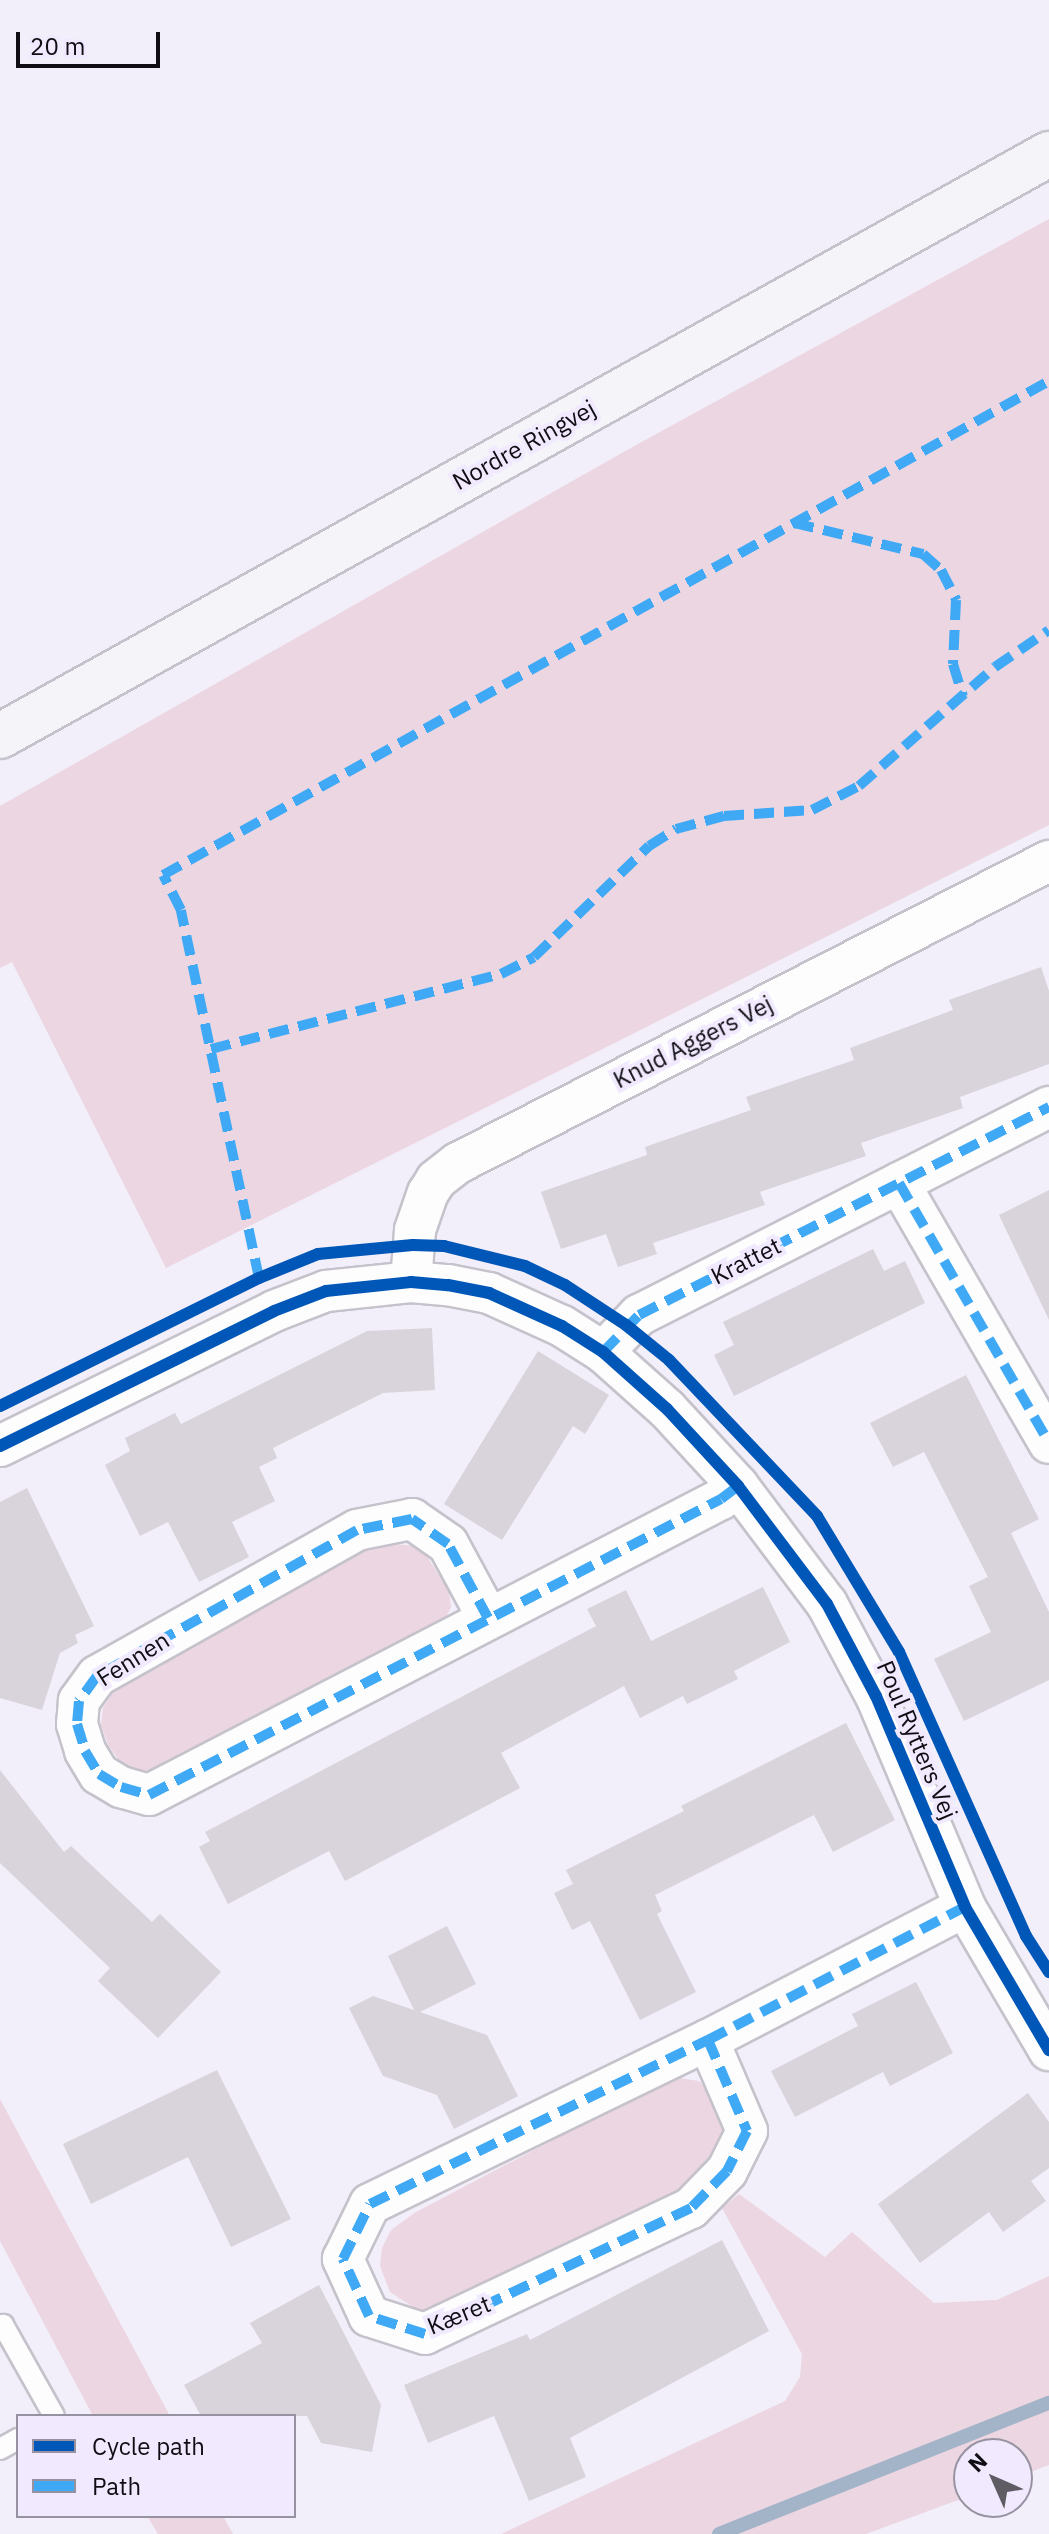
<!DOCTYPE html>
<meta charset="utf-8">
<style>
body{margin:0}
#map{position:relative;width:1049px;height:2534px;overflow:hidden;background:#f2effa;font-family:"IBM Plex Sans",sans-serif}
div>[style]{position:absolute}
.green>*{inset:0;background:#ebd6e1}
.stream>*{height:14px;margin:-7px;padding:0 7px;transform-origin:7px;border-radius:7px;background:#a3b4c8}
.building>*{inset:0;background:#d9d3dc}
.roads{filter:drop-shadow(2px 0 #c5c2cb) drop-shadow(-2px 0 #c5c2cb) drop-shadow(0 2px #c5c2cb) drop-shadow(0 -2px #c5c2cb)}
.service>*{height:20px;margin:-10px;padding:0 10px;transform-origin:10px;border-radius:10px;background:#fdfdfe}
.minor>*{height:40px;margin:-20px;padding:0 20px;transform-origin:20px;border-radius:20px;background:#fdfdfe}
.secondary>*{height:44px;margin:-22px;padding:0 22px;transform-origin:22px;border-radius:22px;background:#f5f5f9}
.quiet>*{height:10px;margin-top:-5px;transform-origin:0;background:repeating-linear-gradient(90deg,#3fa9f5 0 20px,transparent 0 30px)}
.cycleway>*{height:12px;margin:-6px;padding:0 6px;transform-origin:6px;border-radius:6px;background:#0057b8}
span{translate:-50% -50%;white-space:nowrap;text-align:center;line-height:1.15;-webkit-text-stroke:8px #f1eaff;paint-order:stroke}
.street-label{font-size:24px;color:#100d14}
.legend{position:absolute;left:16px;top:2414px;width:280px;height:104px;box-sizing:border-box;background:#f1eaff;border:2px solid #9792a1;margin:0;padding:10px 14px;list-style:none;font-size:24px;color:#100d14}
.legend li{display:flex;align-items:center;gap:16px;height:40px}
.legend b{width:40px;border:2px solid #9792a1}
.north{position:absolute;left:953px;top:2438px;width:80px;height:80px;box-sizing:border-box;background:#f1eaff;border:2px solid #9792a1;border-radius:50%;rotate:315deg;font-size:22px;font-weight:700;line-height:32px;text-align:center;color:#100d14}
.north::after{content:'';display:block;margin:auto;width:28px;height:36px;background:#5f5c64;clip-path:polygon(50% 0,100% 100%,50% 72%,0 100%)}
.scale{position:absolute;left:16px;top:32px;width:144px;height:36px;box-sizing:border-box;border:4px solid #100d14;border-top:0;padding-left:10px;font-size:24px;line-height:28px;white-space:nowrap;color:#100d14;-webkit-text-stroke:6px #f1eaff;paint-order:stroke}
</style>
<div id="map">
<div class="green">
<i style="clip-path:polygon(1049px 219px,1049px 825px,166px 1268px,12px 962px,0 968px,0 806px,627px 450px)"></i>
<i style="clip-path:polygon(388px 1543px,421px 1547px,449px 1591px,451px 1607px,444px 1621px,177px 1765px,140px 1772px,121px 1763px,108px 1745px,101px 1725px,103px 1708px,121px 1680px,371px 1546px)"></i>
<i style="clip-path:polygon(673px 2077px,699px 2081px,713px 2095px,724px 2114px,726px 2136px,707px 2176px,446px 2311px,422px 2313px,390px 2292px,380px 2266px,382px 2248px,391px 2230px,416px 2212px)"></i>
<i style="clip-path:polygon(0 2099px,170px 2416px,93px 2416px,0 2241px)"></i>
<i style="clip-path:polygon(739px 2194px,825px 2257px,852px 2232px,934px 2303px,997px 2300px,1049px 2276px,1049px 2465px,1017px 2477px,1017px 2454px,969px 2454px,969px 2496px,866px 2534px,501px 2534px,785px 2401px,800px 2377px,802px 2354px,722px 2208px)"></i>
<i style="clip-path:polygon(147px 2516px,223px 2516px,233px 2534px,158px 2534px)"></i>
</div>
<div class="stream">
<i style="left:719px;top:2534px;width:355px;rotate:-21.7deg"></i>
</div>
<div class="building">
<i style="clip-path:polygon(1041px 967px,1049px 991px,1049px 1064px,960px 1097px,963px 1108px,861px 1143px,866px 1156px,760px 1192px,765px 1205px,653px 1243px,657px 1254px,618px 1267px,606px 1234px,561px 1249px,541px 1192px,647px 1155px,645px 1147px,751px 1110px,746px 1097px,854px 1060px,850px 1048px,953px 1010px,949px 1000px)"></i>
<i style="clip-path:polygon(1049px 1190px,1049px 1320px,999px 1215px)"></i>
<i style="clip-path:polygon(873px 1249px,884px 1271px,905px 1261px,925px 1303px,734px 1396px,714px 1355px,734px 1345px,723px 1322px)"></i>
<i style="clip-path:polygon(432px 1328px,435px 1390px,383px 1393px,273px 1448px,277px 1458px,259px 1467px,275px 1501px,232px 1522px,249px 1557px,199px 1582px,168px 1522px,140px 1536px,105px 1465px,130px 1451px,125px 1438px,175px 1413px,181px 1424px,367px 1331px)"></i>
<i style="clip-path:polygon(538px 1351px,609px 1395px,585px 1434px,573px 1426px,502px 1540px,444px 1504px)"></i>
<i style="clip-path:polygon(966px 1375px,1039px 1519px,1011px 1533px,1049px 1612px,1049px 1680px,964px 1721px,934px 1659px,991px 1632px,969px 1586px,988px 1577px,924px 1452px,893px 1467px,870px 1423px)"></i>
<i style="clip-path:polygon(27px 1488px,94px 1626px,75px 1635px,78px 1643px,60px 1653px,42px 1710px,0 1698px,0 1502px)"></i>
<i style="clip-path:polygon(763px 1587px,790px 1642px,734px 1671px,738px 1679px,687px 1704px,683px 1696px,640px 1718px,624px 1686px,501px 1753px,520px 1788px,345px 1881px,329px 1851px,228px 1904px,199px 1847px,210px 1841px,205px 1832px,596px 1626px,587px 1609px,626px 1590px,651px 1641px)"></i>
<i style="clip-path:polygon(846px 1723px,895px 1820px,833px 1852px,814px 1815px,655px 1895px,662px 1911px,657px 1914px,696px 1992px,640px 2020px,590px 1921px,572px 1930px,554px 1893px,573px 1884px,566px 1870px,684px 1811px,681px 1806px)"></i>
<i style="clip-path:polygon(0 1770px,64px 1852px,71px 1846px,152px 1922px,160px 1914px,221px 1972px,158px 2038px,98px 1981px,110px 1968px,0 1863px)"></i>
<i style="clip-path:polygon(447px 1926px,476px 1984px,420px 2012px,487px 2035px,518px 2096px,454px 2129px,437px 2095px,383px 2076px,349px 2008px,373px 1996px,414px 2010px,388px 1956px)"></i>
<i style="clip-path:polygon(916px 1982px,953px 2053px,890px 2086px,883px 2072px,795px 2117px,771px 2071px,858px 2026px,852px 2014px)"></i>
<i style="clip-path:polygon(217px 2070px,291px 2219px,231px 2247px,188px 2157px,91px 2204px,63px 2144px)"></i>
<i style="clip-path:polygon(1028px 2093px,1049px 2122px,1049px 2168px,1031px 2181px,1046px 2201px,1003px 2232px,989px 2212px,920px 2263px,878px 2204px)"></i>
<i style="clip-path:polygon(722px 2240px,769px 2331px,570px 2438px,586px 2477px,529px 2501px,494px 2416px,428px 2443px,404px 2385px,527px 2334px,530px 2340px)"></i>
<i style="clip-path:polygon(319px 2285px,381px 2405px,372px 2452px,321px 2443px,307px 2416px,201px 2416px,184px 2385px,262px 2343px,250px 2323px)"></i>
</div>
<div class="roads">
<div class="service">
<i style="left:0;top:2327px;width:4px;rotate:-34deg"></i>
<i style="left:3px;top:2325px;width:104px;rotate:60.7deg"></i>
<i style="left:0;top:2449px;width:21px;rotate:-29deg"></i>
</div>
<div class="minor">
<i style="left:899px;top:1183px;width:300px;rotate:60deg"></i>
<i style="left:411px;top:1282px;width:52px;rotate:-85.6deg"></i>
<i style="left:415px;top:1230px;width:39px;rotate:-71deg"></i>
<i style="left:428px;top:1193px;width:15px;rotate:-58deg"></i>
<i style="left:436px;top:1180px;width:28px;rotate:-38deg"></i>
<i style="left:458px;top:1163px;width:664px;rotate:-27.07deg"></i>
<i style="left:603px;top:1352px;width:52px;rotate:-45.8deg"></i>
<i style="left:639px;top:1315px;width:460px;rotate:-26.9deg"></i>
<i style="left:0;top:1446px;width:305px;rotate:-26.2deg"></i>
<i style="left:274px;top:1311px;width:56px;rotate:-21deg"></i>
<i style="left:326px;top:1291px;width:85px;rotate:-6deg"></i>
<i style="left:411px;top:1282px;width:37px;rotate:5deg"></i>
<i style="left:448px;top:1285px;width:42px;rotate:11deg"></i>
<i style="left:489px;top:1293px;width:80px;rotate:24.3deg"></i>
<i style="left:562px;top:1326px;width:49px;rotate:32.4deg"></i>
<i style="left:603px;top:1352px;width:86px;rotate:41.7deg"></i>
<i style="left:667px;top:1409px;width:105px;rotate:47.3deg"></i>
<i style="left:738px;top:1486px;width:148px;rotate:53deg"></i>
<i style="left:827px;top:1604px;width:104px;rotate:62deg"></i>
<i style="left:876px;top:1696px;width:229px;rotate:67.1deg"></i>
<i style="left:965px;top:1907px;width:166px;rotate:59.6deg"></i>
<i style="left:488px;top:1618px;width:84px;rotate:-118.4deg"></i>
<i style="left:448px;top:1544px;width:44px;rotate:-145.2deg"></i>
<i style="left:412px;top:1519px;width:56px;rotate:168.7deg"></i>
<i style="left:357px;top:1530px;width:298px;rotate:150.7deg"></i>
<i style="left:97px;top:1676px;width:31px;rotate:126deg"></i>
<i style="left:79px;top:1701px;width:23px;rotate:95deg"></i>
<i style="left:77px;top:1724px;width:28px;rotate:73deg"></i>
<i style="left:85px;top:1751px;width:27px;rotate:59deg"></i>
<i style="left:99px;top:1774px;width:26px;rotate:31deg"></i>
<i style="left:121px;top:1787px;width:29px;rotate:16deg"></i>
<i style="left:149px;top:1795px;width:644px;rotate:-27.36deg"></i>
<i style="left:721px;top:1499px;width:21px;rotate:-37deg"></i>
<i style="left:708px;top:2040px;width:99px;rotate:66.8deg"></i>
<i style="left:747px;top:2131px;width:45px;rotate:116.6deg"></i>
<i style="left:727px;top:2171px;width:52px;rotate:134.2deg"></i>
<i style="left:691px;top:2208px;width:294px;rotate:154.7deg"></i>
<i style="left:425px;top:2334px;width:59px;rotate:-162.2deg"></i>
<i style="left:369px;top:2316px;width:63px;rotate:-114.5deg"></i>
<i style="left:343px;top:2259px;width:61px;rotate:-63.9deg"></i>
<i style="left:370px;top:2204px;width:376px;rotate:-25.9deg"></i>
<i style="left:708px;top:2040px;width:289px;rotate:-27.4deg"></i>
</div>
<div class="secondary">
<i style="left:0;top:736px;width:1200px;rotate:-29.02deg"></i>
</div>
</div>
<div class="quiet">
<i style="left:794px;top:523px;width:133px;rotate:13.5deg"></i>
<i style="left:923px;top:554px;width:24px;rotate:42deg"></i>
<i style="left:941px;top:570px;width:34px;rotate:63deg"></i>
<i style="left:956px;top:600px;width:64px;rotate:92.7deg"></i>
<i style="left:953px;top:664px;width:34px;rotate:73deg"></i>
<i style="left:211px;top:1049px;width:300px;rotate:-14.5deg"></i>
<i style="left:501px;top:974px;width:37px;rotate:-27deg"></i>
<i style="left:534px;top:957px;width:160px;rotate:-44deg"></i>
<i style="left:649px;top:846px;width:32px;rotate:-32deg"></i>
<i style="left:676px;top:829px;width:50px;rotate:-15.2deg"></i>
<i style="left:724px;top:816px;width:88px;rotate:-3.9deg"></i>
<i style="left:812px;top:810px;width:53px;rotate:-27.1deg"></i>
<i style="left:859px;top:786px;width:181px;rotate:-41.2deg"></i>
<i style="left:995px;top:667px;width:65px;rotate:-34.4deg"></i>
<i style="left:899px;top:1183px;width:300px;rotate:60deg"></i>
<i style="left:259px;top:1278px;width:376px;rotate:-102deg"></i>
<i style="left:181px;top:910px;width:39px;rotate:-117deg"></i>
<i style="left:163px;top:875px;width:1014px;rotate:-29.14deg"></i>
<i style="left:603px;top:1352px;width:52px;rotate:-45.8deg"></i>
<i style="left:639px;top:1315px;width:460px;rotate:-26.9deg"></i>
<i style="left:488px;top:1618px;width:84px;rotate:-118.4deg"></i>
<i style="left:448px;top:1544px;width:44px;rotate:-145.2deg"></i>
<i style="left:412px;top:1519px;width:56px;rotate:168.7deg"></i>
<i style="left:357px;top:1530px;width:298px;rotate:150.7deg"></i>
<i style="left:97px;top:1676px;width:31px;rotate:126deg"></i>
<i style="left:79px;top:1701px;width:23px;rotate:95deg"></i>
<i style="left:77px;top:1724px;width:28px;rotate:73deg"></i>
<i style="left:85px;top:1751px;width:27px;rotate:59deg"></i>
<i style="left:99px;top:1774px;width:26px;rotate:31deg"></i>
<i style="left:121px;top:1787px;width:29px;rotate:16deg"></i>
<i style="left:149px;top:1795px;width:644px;rotate:-27.36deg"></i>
<i style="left:721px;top:1499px;width:21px;rotate:-37deg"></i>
<i style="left:708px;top:2040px;width:99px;rotate:66.8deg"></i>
<i style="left:747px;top:2131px;width:45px;rotate:116.6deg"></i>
<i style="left:727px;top:2171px;width:52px;rotate:134.2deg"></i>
<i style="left:691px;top:2208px;width:294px;rotate:154.7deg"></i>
<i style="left:425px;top:2334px;width:59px;rotate:-162.2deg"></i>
<i style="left:369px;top:2316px;width:63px;rotate:-114.5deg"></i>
<i style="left:343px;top:2259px;width:61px;rotate:-63.9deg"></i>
<i style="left:370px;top:2204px;width:376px;rotate:-25.9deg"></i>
<i style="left:708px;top:2040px;width:289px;rotate:-27.4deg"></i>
</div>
<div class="cycleway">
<i style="left:0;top:1406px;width:289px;rotate:-26.3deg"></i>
<i style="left:259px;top:1278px;width:64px;rotate:-22.1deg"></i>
<i style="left:318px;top:1254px;width:95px;rotate:-5.4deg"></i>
<i style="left:413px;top:1245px;width:31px;rotate:2deg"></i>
<i style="left:444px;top:1246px;width:83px;rotate:13.9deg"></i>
<i style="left:525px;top:1266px;width:44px;rotate:25.4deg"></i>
<i style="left:565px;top:1285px;width:73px;rotate:33.3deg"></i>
<i style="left:626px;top:1325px;width:55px;rotate:39.1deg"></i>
<i style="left:669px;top:1360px;width:215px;rotate:46.5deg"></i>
<i style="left:817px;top:1516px;width:159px;rotate:58.9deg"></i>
<i style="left:899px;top:1652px;width:311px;rotate:65.9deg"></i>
<i style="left:1026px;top:1936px;width:43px;rotate:57.4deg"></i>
<i style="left:0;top:1446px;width:305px;rotate:-26.2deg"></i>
<i style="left:274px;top:1311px;width:56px;rotate:-21deg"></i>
<i style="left:326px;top:1291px;width:85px;rotate:-6deg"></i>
<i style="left:411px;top:1282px;width:37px;rotate:5deg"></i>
<i style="left:448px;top:1285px;width:42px;rotate:11deg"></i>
<i style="left:489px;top:1293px;width:80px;rotate:24.3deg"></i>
<i style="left:562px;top:1326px;width:49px;rotate:32.4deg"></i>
<i style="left:603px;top:1352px;width:86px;rotate:41.7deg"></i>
<i style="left:667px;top:1409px;width:105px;rotate:47.3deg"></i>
<i style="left:738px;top:1486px;width:148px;rotate:53deg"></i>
<i style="left:827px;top:1604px;width:104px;rotate:62deg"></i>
<i style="left:876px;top:1696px;width:229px;rotate:67.1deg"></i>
<i style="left:965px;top:1907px;width:166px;rotate:59.6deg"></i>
</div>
<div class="street-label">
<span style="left:524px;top:445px;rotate:-29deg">Nordre Ringvej</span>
<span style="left:693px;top:1042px;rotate:-27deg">Knud Aggers Vej</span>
<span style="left:746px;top:1261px;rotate:-27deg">Krattet</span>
<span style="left:133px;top:1659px;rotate:-32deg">Fennen</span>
<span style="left:917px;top:1740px;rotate:67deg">Poul Rytters Vej</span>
<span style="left:459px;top:2315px;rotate:-22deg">Kæret</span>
</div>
<ul class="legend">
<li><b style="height:10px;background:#0057b8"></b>Cycle path</li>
<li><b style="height:10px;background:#3fa9f5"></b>Path</li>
</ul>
<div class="north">N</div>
<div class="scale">20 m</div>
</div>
